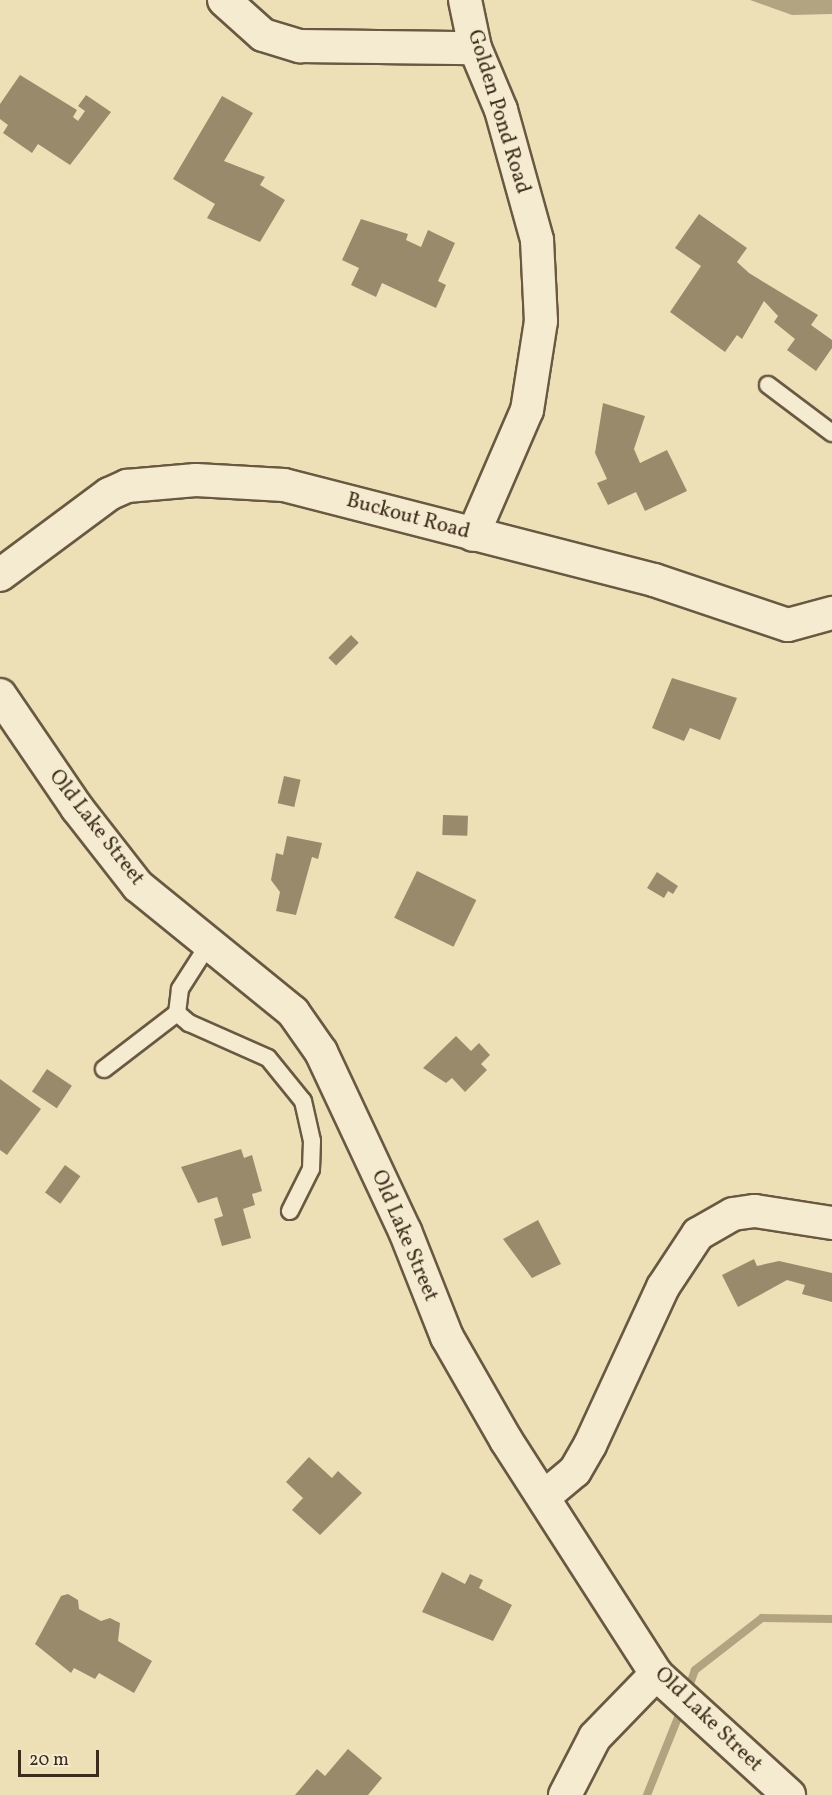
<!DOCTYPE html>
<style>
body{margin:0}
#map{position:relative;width:832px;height:1795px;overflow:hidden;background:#eee0b6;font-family:Vollkorn,serif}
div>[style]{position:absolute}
.water>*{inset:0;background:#b2a381}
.stream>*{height:8px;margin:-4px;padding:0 4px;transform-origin:4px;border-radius:4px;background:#b2a381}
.building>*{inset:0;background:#998a6c;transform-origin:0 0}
.roads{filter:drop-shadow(2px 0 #695942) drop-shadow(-2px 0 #695942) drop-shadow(0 2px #695942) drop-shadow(0 -2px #695942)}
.lane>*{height:16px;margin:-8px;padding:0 8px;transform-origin:8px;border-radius:8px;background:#f4ebd0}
.street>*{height:32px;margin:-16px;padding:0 16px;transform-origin:16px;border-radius:16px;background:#f4ebd0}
span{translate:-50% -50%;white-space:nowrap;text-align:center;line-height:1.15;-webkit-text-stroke:4.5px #f4ebd0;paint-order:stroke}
.street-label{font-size:21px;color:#3d2c1b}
.scale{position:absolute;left:18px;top:1750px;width:81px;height:27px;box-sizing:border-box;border:3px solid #3d2c1b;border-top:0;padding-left:8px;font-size:18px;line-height:21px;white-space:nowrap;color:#3d2c1b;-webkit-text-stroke:4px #f4ebd0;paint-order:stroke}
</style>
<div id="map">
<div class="water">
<i style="clip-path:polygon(750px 0,832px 0,832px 14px,792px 15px)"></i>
</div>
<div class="stream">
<i style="left:687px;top:1693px;width:24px;rotate:-71deg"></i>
<i style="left:695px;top:1670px;width:85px;rotate:-37.8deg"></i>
<i style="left:762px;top:1618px;width:70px;rotate:0.8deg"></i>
<i style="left:647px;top:1795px;width:97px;rotate:-68.2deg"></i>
</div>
<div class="building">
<i style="clip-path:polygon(20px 75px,77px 110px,73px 117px,78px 121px,85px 111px,78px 106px,86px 95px,111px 112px,70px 165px,38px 144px,32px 153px,3px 133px,8px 125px,0 119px,0 104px)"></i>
<i style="clip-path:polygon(222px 96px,253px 113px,224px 161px,265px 177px,260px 185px,285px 200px,260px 242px,207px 218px,215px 204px,173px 179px)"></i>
<i style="clip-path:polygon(699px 214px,747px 248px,737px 262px,749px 273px,818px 315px,811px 325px,832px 340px,832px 348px,816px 371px,787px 350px,795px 339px,774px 322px,778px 316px,764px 301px,742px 339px,737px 335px,725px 352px,670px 312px,701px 266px,675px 248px)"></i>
<i style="clip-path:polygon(361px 219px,408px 234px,406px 240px,421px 247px,428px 230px,455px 243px,438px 281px,446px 285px,436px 308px,382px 283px,376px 297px,351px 285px,359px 268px,342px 260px)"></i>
<i style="clip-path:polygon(603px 403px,645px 416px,634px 449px,640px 463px,667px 450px,687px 491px,645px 511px,636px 492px,608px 505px,597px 483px,607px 479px,595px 453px)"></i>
<i style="left:351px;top:635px;width:11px;height:32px;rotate:45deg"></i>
<i style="clip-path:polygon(672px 678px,737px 698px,720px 740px,690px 728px,684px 741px,652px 728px)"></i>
<i style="left:284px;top:776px;width:17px;height:28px;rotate:13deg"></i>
<i style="left:443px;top:815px;width:25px;height:20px;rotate:2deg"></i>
<i style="clip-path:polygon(287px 836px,322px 843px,318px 859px,312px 857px,296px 915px,276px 911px,280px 892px,271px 880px,276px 853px,283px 855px)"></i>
<i style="left:417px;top:871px;width:66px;height:52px;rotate:26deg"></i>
<i style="clip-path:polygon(657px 872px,678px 886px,673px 894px,668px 891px,664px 898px,647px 888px)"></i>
<i style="clip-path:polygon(456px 1036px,471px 1051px,479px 1043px,490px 1055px,481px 1064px,487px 1070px,465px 1092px,452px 1078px,446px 1083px,423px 1068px)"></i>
<i style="left:47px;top:1069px;width:30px;height:27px;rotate:34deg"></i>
<i style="clip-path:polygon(0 1079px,41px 1109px,7px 1155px,0 1150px)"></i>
<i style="clip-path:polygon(241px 1149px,244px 1158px,252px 1155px,262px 1191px,252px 1194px,255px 1205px,243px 1209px,251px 1238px,222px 1246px,214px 1219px,223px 1216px,217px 1197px,198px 1203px,181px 1167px)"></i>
<i style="left:65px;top:1165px;width:19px;height:34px;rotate:36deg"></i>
<i style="clip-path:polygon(538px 1220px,561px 1264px,532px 1278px,503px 1239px)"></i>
<i style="clip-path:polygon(754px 1259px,757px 1266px,779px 1261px,832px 1273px,832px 1302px,802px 1294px,805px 1285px,787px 1280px,738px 1307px,722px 1275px)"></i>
<i style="clip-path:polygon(309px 1457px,332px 1478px,338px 1471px,362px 1493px,320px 1535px,292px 1510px,303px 1498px,286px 1482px)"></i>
<i style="clip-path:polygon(442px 1572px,465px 1584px,470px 1574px,483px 1580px,479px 1588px,512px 1605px,493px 1641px,422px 1612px)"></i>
<i style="clip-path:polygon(68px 1594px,78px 1600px,79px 1609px,101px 1621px,110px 1618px,120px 1623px,118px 1641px,152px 1661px,134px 1693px,99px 1673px,95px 1679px,74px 1668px,71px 1673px,35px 1644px,61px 1596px)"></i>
<i style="clip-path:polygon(348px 1749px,382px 1778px,368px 1795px,295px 1795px,317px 1769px,325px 1776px)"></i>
</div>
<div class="roads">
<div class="lane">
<i style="left:768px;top:385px;width:80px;rotate:36.9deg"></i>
<i style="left:210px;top:942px;width:56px;rotate:122.6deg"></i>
<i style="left:180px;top:989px;width:24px;rotate:97deg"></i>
<i style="left:177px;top:1013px;width:16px;rotate:40deg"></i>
<i style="left:189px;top:1023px;width:86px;rotate:23.9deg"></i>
<i style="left:268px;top:1058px;width:55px;rotate:50.9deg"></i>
<i style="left:303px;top:1101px;width:41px;rotate:77.3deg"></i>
<i style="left:312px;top:1141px;width:28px;rotate:92deg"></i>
<i style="left:311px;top:1169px;width:47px;rotate:116.6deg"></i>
<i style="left:104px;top:1069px;width:92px;rotate:-37.5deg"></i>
</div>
<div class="street">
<i style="left:224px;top:0;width:52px;rotate:41.9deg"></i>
<i style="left:263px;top:35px;width:39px;rotate:17deg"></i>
<i style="left:300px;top:46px;width:175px;rotate:0.7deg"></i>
<i style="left:465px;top:0;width:49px;rotate:78.2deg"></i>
<i style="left:475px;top:48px;width:67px;rotate:67.2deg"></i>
<i style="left:501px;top:110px;width:135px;rotate:74.5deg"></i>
<i style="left:537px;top:240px;width:81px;rotate:87.2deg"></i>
<i style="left:541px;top:321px;width:90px;rotate:98.9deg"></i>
<i style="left:527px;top:410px;width:136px;rotate:113.4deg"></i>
<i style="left:0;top:575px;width:136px;rotate:-36.6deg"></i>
<i style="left:109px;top:494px;width:20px;rotate:-24deg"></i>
<i style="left:127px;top:486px;width:69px;rotate:-5deg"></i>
<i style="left:196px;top:480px;width:88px;rotate:3.3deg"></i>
<i style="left:284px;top:485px;width:382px;rotate:14.4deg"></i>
<i style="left:654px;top:580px;width:141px;rotate:18.6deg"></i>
<i style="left:788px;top:625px;width:46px;rotate:-15.3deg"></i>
<i style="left:0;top:695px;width:137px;rotate:55.7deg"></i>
<i style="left:77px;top:808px;width:99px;rotate:52deg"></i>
<i style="left:138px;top:886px;width:200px;rotate:39.1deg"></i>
<i style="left:293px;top:1012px;width:49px;rotate:55deg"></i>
<i style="left:321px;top:1052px;width:198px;rotate:64.9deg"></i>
<i style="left:405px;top:1231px;width:114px;rotate:68.4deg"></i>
<i style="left:447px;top:1337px;width:119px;rotate:60.2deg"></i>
<i style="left:506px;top:1440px;width:278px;rotate:57.3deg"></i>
<i style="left:656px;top:1674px;width:180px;rotate:42.3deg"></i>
<i style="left:545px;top:1496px;width:39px;rotate:-40deg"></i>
<i style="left:575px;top:1471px;width:30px;rotate:-60deg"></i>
<i style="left:590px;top:1445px;width:174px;rotate:-65.2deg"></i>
<i style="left:663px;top:1287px;width:64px;rotate:-56.6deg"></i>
<i style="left:698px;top:1234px;width:40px;rotate:-29.7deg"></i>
<i style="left:733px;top:1214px;width:22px;rotate:-8deg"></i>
<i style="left:755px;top:1211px;width:78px;rotate:8.9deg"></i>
<i style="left:565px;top:1795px;width:65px;rotate:-62.7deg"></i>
<i style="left:595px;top:1737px;width:88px;rotate:-45.9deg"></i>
</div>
</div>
<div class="street-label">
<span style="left:498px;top:112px;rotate:73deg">Golden Pond Road</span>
<span style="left:408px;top:517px;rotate:15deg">Buckout Road</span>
<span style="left:96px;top:828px;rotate:52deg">Old Lake Street</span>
<span style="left:404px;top:1236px;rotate:67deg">Old Lake Street</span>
<span style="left:708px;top:1720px;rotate:44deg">Old Lake Street</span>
</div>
<div class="scale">20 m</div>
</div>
